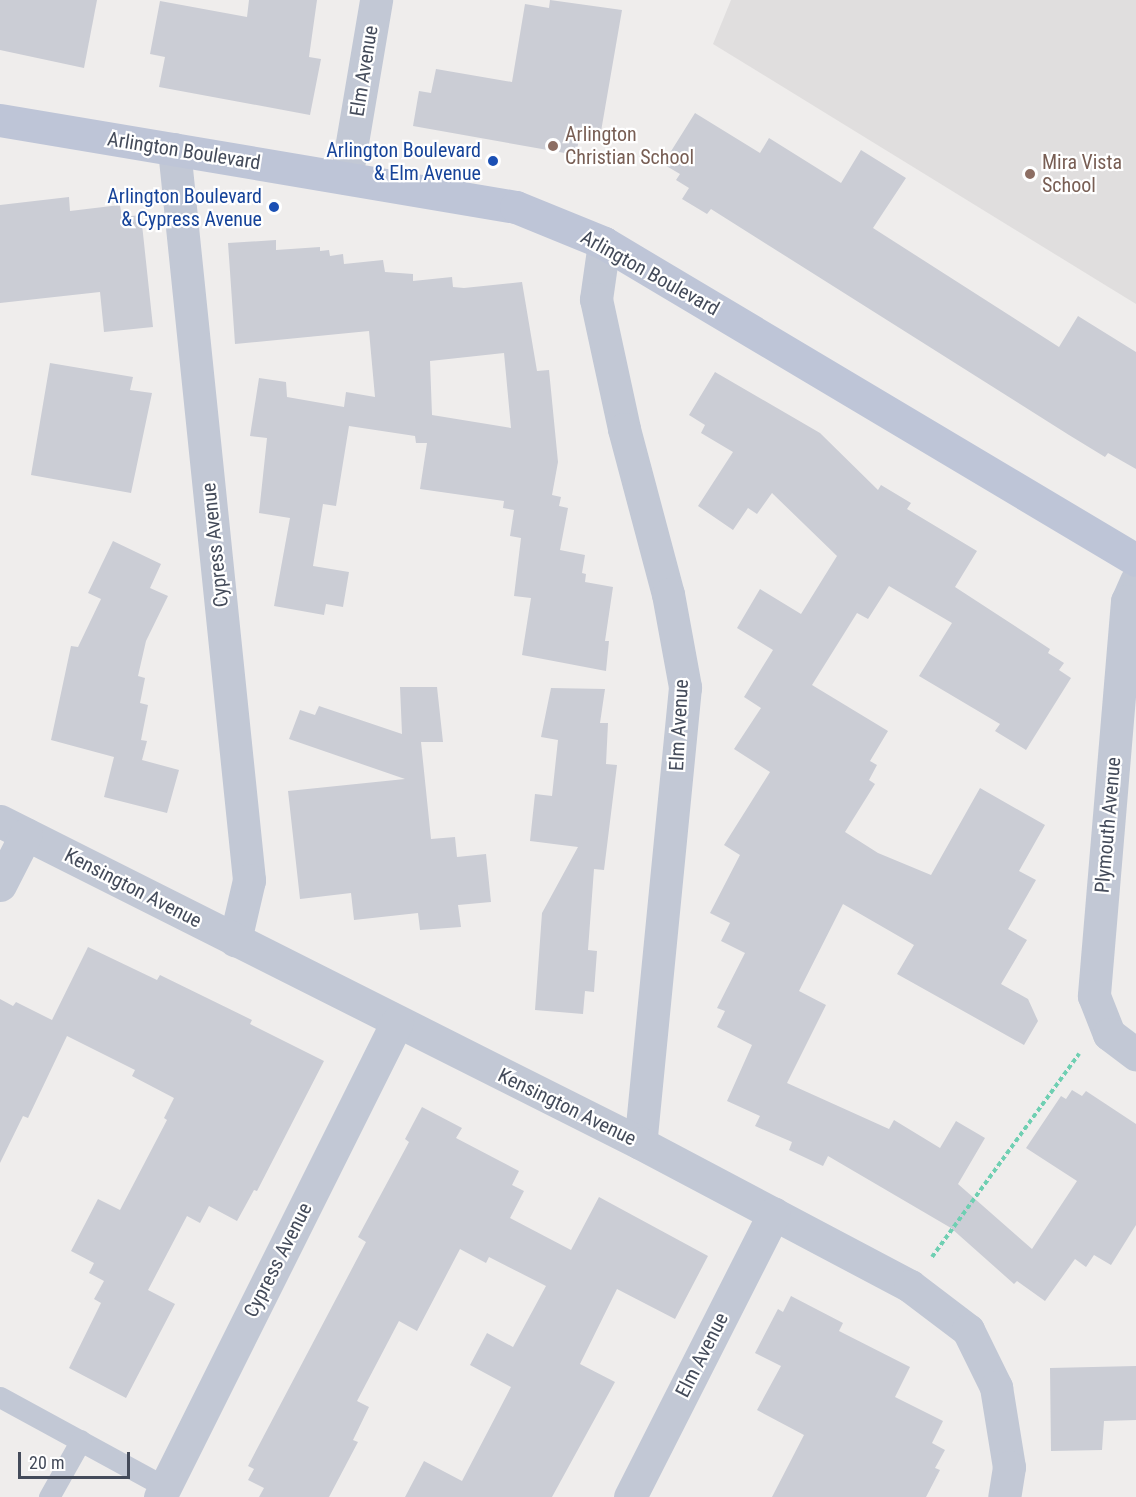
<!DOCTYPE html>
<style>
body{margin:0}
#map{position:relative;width:1136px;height:1497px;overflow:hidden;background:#efedec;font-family:"Roboto Condensed",sans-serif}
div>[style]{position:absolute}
.education>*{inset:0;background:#e0dede}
.building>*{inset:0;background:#cbcdd5}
.path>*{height:4px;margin-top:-2px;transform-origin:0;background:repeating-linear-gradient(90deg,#6fcfb2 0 4.5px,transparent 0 7.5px)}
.lane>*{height:21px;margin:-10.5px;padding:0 10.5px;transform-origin:10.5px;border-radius:10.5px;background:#c2c8d5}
.street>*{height:33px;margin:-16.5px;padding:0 16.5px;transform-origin:16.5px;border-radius:16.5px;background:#c2c8d5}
.secondary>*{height:33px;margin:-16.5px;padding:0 16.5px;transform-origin:16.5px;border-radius:16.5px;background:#bec5d7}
.dots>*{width:16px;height:16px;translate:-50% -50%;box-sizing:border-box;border:3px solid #fff;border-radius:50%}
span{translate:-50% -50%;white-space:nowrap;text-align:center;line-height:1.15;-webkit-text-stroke:4.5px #fff;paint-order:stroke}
.street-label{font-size:20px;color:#444b5a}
.education-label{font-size:20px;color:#785e54}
.left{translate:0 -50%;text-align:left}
.transit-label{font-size:20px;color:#164399}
.right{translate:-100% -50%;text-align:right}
.scale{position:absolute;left:18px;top:1452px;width:112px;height:27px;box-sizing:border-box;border:3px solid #444b5a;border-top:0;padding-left:8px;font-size:18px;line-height:21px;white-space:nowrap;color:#444b5a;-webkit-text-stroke:4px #fff;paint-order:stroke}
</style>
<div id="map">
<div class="education">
<i style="clip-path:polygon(731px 0,1136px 0,1136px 304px,713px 44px)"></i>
</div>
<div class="building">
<i style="clip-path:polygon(0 0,97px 0,84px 68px,0 50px)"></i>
<i style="clip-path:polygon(249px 0,317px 0,309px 57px,321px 59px,310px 115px,159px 87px,165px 57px,150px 54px,160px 1px,247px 17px)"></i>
<i style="clip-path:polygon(550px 0,622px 10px,599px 143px,579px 139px,576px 155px,413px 126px,419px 91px,431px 93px,436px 69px,512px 82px,525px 4px,549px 8px)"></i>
<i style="clip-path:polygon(695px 113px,760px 153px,769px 138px,841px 183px,861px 150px,906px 178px,873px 228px,1059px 347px,1078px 316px,1136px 352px,1136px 469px,1108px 453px,1105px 457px,1069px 435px,711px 209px,707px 214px,682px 199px,689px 188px,676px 180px,680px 174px,663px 164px)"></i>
<i style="clip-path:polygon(69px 197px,70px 211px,120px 205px,122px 217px,141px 215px,153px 327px,104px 332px,100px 292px,0 303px,0 205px)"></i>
<i style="clip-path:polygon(evenodd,276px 240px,276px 250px,320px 247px,320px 251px,329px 250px,330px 256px,343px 254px,344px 264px,383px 260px,385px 272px,413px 274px,413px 281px,452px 277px,453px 287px,464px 288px,522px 282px,537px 371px,549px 370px,558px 462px,552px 495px,561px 497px,559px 506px,568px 508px,560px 550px,585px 555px,582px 573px,586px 574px,585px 582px,613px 587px,605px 641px,609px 641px,606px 671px,522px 655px,531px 598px,514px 596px,521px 538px,510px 536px,514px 510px,503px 508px,504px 501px,420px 489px,427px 443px,416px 443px,415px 436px,349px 426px,336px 506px,323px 504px,313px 566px,349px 572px,343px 607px,326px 604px,324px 615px,274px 606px,290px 518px,259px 513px,267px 438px,250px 436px,259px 378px,286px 382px,287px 397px,344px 407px,346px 392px,375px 397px,369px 331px,235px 344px,228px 243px,276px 240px,504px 353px,511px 428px,432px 415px,430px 361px,504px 353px)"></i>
<i style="clip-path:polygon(50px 363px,133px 377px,130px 390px,152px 393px,131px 493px,31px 475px)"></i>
<i style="clip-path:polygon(715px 372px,820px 433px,878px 490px,881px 485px,911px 503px,907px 509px,977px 551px,955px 587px,1050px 649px,1048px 653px,1064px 663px,1059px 670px,1071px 678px,1026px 750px,995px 731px,1000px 724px,919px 676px,952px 623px,889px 586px,868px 619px,857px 613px,812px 685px,888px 731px,870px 761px,877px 765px,869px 780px,875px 784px,845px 832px,878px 853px,931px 875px,980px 788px,1045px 825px,1019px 871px,1036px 880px,1008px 929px,1027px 940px,1001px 984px,1028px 999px,1038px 1021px,1024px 1045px,897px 974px,914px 945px,843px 904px,799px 991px,826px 1005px,787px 1083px,889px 1129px,894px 1120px,940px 1148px,956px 1121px,985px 1138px,958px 1184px,1032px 1249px,1077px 1181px,1026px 1148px,1061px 1096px,1066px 1099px,1072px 1090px,1082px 1096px,1086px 1091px,1136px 1124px,1136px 1225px,1111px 1265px,1094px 1255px,1086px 1267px,1075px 1259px,1045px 1301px,1017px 1281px,1014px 1284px,951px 1228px,828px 1156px,823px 1166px,789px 1150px,792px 1142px,755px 1126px,760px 1116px,727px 1101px,752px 1045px,717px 1027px,725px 1011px,717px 1008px,745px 953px,721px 941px,730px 923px,710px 913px,740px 855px,724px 845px,770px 772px,734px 749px,761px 708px,744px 697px,773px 650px,737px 628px,760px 589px,801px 614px,837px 556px,772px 493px,757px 514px,748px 508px,733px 530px,698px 506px,733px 452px,701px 433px,705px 425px,689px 415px)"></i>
<i style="clip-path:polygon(113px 541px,161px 564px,150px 588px,168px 596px,146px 641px,138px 676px,145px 678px,140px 703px,148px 705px,141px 740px,147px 741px,142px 760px,179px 770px,167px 813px,104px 797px,114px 757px,51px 740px,71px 646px,78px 647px,101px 599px,88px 593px)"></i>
<i style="clip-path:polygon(400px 687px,437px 687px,443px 742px,421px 742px,431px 839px,455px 837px,457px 857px,486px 854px,491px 902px,458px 905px,461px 927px,420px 930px,418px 913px,354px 920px,351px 893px,300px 899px,288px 791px,405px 779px,289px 739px,300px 710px,315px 715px,319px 706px,402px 734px)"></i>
<i style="clip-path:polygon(551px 688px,605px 689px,600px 723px,608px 723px,606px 764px,617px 765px,604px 870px,594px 869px,588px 950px,597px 951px,594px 992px,585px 991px,583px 1014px,535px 1010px,542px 913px,578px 847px,530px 841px,535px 794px,552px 796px,558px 740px,541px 737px)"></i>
<i style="clip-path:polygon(88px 947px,157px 980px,160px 975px,252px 1020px,250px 1024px,324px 1061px,257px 1191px,254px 1190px,237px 1221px,209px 1206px,200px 1223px,187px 1216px,148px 1290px,175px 1304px,126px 1398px,69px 1368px,101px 1303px,94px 1299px,104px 1281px,89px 1273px,94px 1263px,71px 1251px,98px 1199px,120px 1210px,167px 1120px,164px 1118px,174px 1098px,132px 1076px,135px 1070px,67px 1036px,28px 1118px,23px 1116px,0 1163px,0 999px,13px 1006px,16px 1002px,52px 1020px)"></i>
<i style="clip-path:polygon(422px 1107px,462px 1128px,456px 1138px,519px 1171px,512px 1185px,524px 1191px,510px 1218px,571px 1250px,599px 1197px,708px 1256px,675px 1319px,617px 1289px,580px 1364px,615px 1382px,552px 1497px,405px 1497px,424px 1461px,462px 1481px,511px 1387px,470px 1365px,487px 1333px,513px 1347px,546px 1286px,489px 1257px,486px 1263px,460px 1249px,417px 1331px,399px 1321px,357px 1401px,369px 1407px,353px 1440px,358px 1442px,329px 1497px,259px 1497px,264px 1488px,248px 1480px,254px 1469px,248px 1466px,366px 1242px,358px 1237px,409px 1142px,405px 1139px)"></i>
<i style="clip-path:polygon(791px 1296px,843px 1323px,839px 1331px,910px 1367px,895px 1397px,943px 1421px,932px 1443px,945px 1450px,935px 1468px,940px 1470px,926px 1497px,772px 1497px,804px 1435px,757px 1410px,781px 1366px,755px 1353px,778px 1309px,783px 1312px)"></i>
<i style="clip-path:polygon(1136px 1366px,1136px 1420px,1104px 1421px,1102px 1450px,1051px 1451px,1050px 1368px)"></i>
</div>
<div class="path">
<i style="left:932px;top:1257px;width:251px;rotate:-54.1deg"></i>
</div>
<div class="lane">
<i style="left:0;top:1397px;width:188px;rotate:28.6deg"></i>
<i style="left:49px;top:1497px;width:65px;rotate:-60.7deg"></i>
</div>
<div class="street">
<i style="left:174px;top:149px;width:735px;rotate:84.14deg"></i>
<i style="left:249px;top:880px;width:62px;rotate:103.1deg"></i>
<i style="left:346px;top:178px;width:181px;rotate:-80.4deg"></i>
<i style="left:604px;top:243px;width:57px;rotate:98.1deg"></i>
<i style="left:596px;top:299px;width:133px;rotate:77.8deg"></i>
<i style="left:624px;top:429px;width:171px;rotate:75.1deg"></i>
<i style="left:668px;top:594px;width:95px;rotate:79.6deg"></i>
<i style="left:685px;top:687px;width:458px;rotate:95.6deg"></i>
<i style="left:1136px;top:581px;width:22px;rotate:114deg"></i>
<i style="left:1127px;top:601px;width:396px;rotate:94.8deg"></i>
<i style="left:1094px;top:996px;width:41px;rotate:68.5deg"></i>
<i style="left:1109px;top:1034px;width:34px;rotate:37deg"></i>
<i style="left:0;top:821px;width:716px;rotate:26.71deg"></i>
<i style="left:640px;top:1143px;width:306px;rotate:27.9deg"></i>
<i style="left:910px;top:1286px;width:73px;rotate:37.2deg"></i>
<i style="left:968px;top:1330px;width:64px;rotate:63.8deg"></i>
<i style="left:996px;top:1387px;width:81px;rotate:80.8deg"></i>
<i style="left:1009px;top:1467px;width:30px;rotate:99deg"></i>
<i style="left:0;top:885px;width:57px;rotate:-63deg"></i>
<i style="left:160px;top:1497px;width:531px;rotate:-63.48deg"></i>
<i style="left:630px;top:1497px;width:318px;rotate:-63.1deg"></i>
</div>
<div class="secondary">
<i style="left:0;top:120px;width:523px;rotate:9.57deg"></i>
<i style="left:516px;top:207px;width:95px;rotate:22.2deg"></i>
<i style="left:604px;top:243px;width:619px;rotate:30.79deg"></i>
</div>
<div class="dots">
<i style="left:553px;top:146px;background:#8d6e63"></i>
<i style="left:493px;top:161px;background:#1a4fb4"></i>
<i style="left:1030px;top:174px;background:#8d6e63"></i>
<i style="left:274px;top:207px;background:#1a4fb4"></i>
</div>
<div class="street-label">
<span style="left:364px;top:71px;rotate:-81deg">Elm Avenue</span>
<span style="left:184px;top:151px;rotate:9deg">Arlington Boulevard</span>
<span style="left:650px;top:273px;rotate:29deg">Arlington Boulevard</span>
<span style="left:215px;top:545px;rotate:-96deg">Cypress Avenue</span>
<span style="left:679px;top:725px;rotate:-87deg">Elm Avenue</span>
<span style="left:1108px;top:825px;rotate:-85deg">Plymouth Avenue</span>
<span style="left:133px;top:888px;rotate:27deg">Kensington Avenue</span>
<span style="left:567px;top:1107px;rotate:26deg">Kensington Avenue</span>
<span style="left:278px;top:1260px;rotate:-63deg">Cypress Avenue</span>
<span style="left:702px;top:1355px;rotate:-63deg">Elm Avenue</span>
</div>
<div class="education-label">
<span class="left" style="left:565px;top:146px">Arlington<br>Christian School</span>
<span class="left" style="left:1042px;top:174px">Mira Vista<br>School</span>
</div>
<div class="transit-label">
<span class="right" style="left:481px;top:162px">Arlington Boulevard<br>&amp; Elm Avenue</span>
<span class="right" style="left:262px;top:208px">Arlington Boulevard<br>&amp; Cypress Avenue</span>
</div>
<div class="scale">20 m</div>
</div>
